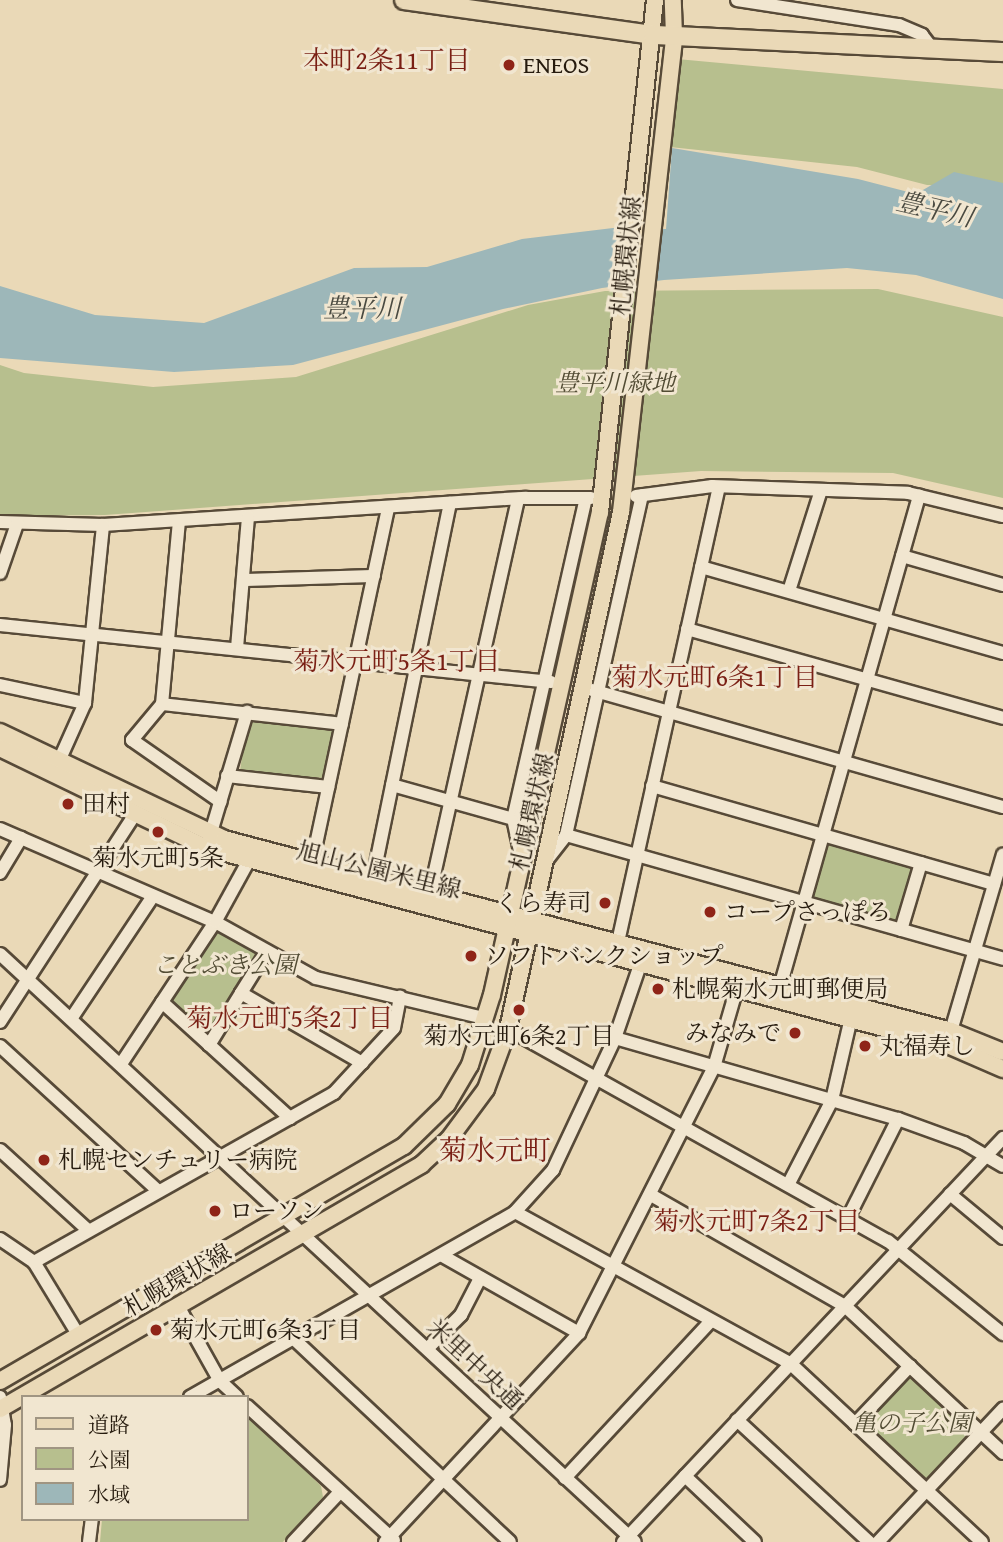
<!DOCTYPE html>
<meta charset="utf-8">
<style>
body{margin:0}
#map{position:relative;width:1003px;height:1542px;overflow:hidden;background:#ead9b7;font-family:"Gentium Book Plus","Noto Serif JP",serif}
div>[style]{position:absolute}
.green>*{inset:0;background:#b7bf8e;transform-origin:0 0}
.water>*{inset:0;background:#9db7b9}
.pier>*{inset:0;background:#ead9b7}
.roads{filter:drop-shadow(2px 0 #574a38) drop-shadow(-2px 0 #574a38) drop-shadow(0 2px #574a38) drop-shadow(0 -2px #574a38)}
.minor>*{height:12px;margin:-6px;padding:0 6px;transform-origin:6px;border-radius:6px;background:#f1e6d0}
.major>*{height:16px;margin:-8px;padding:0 8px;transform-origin:8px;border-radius:8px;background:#ead9b7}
.highway>*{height:18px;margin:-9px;padding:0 9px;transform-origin:9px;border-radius:9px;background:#ead9b7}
.dots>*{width:19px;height:19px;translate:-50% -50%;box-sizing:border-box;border:4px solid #f1e6d0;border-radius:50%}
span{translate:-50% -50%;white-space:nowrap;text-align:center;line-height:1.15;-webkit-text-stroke:6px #f1e6d0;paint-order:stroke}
.poi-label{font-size:24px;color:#261b0e}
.left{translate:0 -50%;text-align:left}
.right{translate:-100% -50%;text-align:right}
.street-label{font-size:24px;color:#261b0e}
.park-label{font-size:24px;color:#524c34;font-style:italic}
.neighbourhood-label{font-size:26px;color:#7a1f14}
.water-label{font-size:26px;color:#4a4a41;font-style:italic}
.quarter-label{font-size:28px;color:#7a1f14}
.legend{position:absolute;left:21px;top:1395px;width:228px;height:126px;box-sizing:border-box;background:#f1e6d0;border:2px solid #a09582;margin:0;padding:9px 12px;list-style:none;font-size:21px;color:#261b0e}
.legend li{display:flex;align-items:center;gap:14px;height:35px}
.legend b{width:35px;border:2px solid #a09582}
</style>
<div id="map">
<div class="green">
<i style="clip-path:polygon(677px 59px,1003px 89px,1003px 186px,927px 185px,857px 167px,670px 147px)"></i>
<i style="clip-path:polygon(878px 289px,1003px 317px,1003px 498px,893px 473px,701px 471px,105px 515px,0 516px,0 365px,24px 373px,153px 387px,296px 377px,528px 305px,605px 291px)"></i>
<i style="clip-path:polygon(252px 719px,331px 727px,335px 731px,323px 778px,240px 771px,247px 722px)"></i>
<i style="clip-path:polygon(829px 843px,912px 866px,899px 920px,894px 923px,815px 898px,811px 893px)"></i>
<i style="clip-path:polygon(218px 932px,259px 954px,211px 1035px,206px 1036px,172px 1001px)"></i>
<i style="left:908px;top:1376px;width:83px;height:66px;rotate:42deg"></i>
<i style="clip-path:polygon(247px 1414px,321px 1486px,323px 1497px,283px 1542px,100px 1542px,102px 1519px,247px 1519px)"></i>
</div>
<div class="water">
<i style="clip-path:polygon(672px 148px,858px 179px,916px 194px,954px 172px,1003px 183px,1003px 299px,916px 275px,847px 268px,664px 280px,602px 288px,503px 309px,293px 365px,174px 372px,0 358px,0 286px,95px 315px,204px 323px,354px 268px,427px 267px,522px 239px,613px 228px,666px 229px)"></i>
</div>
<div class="pier">
<i style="clip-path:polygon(623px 225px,662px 225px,656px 284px,615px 290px)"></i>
</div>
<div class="roads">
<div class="minor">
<i style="left:737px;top:0;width:164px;rotate:8.8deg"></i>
<i style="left:899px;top:25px;width:25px;rotate:23deg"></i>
<i style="left:922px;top:35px;width:15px;rotate:53deg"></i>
<i style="left:636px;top:496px;width:77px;rotate:-7.5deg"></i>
<i style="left:712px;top:486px;width:196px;rotate:2deg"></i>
<i style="left:908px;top:493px;width:98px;rotate:13.6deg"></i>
<i style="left:179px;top:521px;width:184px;rotate:95.3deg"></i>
<i style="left:162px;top:704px;width:181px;rotate:6.3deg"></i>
<i style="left:0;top:522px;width:103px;rotate:1.7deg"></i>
<i style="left:103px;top:525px;width:424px;rotate:-3.7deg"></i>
<i style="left:526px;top:498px;width:65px"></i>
<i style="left:902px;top:556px;width:105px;rotate:16deg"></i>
<i style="left:701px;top:567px;width:314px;rotate:15.9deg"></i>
<i style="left:0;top:573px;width:52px;rotate:-70.9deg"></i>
<i style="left:244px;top:580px;width:130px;rotate:-1.8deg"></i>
<i style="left:789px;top:591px;width:106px;rotate:-72.4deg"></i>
<i style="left:0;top:625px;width:554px;rotate:5.91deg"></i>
<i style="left:687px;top:629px;width:328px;rotate:15.7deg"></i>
<i style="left:237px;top:648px;width:132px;rotate:-85.2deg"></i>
<i style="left:0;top:685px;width:87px;rotate:12deg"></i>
<i style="left:592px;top:690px;width:427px;rotate:15.9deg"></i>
<i style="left:162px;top:704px;width:47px;rotate:129.8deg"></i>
<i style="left:132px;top:740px;width:108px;rotate:34.9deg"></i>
<i style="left:59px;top:761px;width:64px;rotate:-65.9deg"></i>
<i style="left:85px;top:703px;width:179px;rotate:-84.2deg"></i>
<i style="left:227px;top:776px;width:102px;rotate:6.2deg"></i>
<i style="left:392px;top:785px;width:126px;rotate:15.7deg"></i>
<i style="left:652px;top:786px;width:356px;rotate:16deg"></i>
<i style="left:0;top:829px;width:234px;rotate:23.4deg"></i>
<i style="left:215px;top:922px;width:115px;rotate:29deg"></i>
<i style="left:316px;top:978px;width:173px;rotate:13.4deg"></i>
<i style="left:566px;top:835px;width:454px;rotate:15.8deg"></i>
<i style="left:209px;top:839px;width:133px;rotate:-73.3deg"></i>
<i style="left:521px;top:856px;width:38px;rotate:-102deg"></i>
<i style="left:513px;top:819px;width:329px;rotate:-77.2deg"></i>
<i style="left:546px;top:861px;width:33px;rotate:-52deg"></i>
<i style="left:566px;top:835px;width:348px;rotate:-77.4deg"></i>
<i style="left:312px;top:863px;width:364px;rotate:-77.9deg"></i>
<i style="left:0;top:873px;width:41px;rotate:-59deg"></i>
<i style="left:373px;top:878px;width:383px;rotate:-78.4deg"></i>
<i style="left:430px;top:893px;width:404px;rotate:-77.4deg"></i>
<i style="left:901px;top:930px;width:70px;rotate:-73.4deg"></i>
<i style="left:618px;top:942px;width:466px;rotate:-77.5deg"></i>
<i style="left:0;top:954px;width:865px;rotate:42.8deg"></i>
<i style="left:241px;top:993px;width:49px;rotate:-58.2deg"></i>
<i style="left:778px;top:994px;width:518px;rotate:-74.19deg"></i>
<i style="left:162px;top:1002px;width:173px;rotate:42.2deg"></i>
<i style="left:71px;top:1019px;width:148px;rotate:-56.3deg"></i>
<i style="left:0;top:1022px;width:248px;rotate:-57deg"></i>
<i style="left:508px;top:1029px;width:435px;rotate:29.2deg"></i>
<i style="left:888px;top:1241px;width:148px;rotate:39deg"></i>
<i style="left:951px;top:1031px;width:184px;rotate:-73.6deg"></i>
<i style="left:615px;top:1038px;width:294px;rotate:16deg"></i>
<i style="left:898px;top:1119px;width:70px;rotate:20deg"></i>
<i style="left:964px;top:1143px;width:45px;rotate:30.5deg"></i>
<i style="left:209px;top:1045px;width:61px;rotate:-58.4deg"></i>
<i style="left:241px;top:993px;width:140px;rotate:30deg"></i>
<i style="left:0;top:1046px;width:213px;rotate:42.5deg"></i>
<i style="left:121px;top:1064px;width:170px;rotate:-56.5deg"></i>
<i style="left:215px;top:922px;width:81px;rotate:-61.2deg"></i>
<i style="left:0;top:1150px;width:119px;rotate:42.3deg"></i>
<i style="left:788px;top:1185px;width:96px;rotate:-62.6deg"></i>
<i style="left:832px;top:1100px;width:84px;rotate:-77deg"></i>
<i style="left:950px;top:1194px;width:69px;rotate:39.7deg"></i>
<i style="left:651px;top:1195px;width:224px;rotate:29.8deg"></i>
<i style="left:845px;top:1306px;width:216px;rotate:42.9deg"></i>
<i style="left:515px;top:1212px;width:315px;rotate:28.8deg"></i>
<i style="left:791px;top:1364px;width:261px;rotate:43deg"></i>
<i style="left:848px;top:1218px;width:111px;rotate:-63.2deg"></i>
<i style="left:0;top:1239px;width:41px;rotate:34.1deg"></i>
<i style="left:34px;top:1262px;width:87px;rotate:58.7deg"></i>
<i style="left:441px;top:1255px;width:159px;rotate:29.5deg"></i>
<i style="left:34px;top:1262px;width:344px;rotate:-29.4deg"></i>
<i style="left:334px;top:1093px;width:88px;rotate:-47.3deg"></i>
<i style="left:394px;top:1028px;width:32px;rotate:-79deg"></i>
<i style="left:178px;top:1306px;width:86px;rotate:60.8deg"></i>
<i style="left:220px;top:1381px;width:23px;rotate:43deg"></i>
<i style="left:294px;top:1339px;width:296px;rotate:43.2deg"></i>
<i style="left:428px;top:1348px;width:47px;rotate:-45deg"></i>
<i style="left:461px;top:1315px;width:42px;rotate:-62.8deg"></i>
<i style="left:0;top:1397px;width:28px;rotate:80deg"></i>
<i style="left:5px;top:1425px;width:55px;rotate:95.2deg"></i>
<i style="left:190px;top:1397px;width:374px;rotate:-29.6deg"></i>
<i style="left:515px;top:1212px;width:57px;rotate:-47.9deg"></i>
<i style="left:553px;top:1170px;width:146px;rotate:-64.8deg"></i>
<i style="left:615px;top:1038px;width:80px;rotate:-71.1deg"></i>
<i style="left:247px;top:1406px;width:199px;rotate:42.4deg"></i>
<i style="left:737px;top:1420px;width:180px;rotate:42.7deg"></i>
<i style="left:855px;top:1424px;width:80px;rotate:-46.5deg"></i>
<i style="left:685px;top:1476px;width:96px;rotate:43.3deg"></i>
<i style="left:565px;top:1478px;width:214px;rotate:-47.1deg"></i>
<i style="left:89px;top:1542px;width:23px;rotate:-83deg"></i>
<i style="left:293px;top:1542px;width:67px;rotate:-46.8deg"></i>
<i style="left:385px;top:1542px;width:285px;rotate:-47.1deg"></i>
<i style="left:579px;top:1333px;width:298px;rotate:-63.1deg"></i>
<i style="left:714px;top:1067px;width:82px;rotate:-73.8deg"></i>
<i style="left:623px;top:1542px;width:555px;rotate:-46.75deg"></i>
<i style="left:878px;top:1542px;width:183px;rotate:-46.8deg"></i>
</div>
<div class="major">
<i style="left:0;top:732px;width:248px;rotate:25.5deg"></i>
<i style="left:224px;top:839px;width:752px;rotate:14.79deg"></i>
<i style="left:951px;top:1031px;width:56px;rotate:22deg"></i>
<i style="left:0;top:748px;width:230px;rotate:25.8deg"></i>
<i style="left:207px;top:848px;width:767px;rotate:14.89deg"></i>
<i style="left:948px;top:1045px;width:60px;rotate:23.6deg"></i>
<i style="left:0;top:1381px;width:467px;rotate:-30.2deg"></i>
<i style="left:404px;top:1146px;width:60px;rotate:-44.3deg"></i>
<i style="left:447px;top:1104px;width:45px;rotate:-59.5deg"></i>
<i style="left:470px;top:1065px;width:73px;rotate:-72.6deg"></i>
<i style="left:492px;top:995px;width:495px;rotate:-77.4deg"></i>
<i style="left:600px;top:512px;width:515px;rotate:-83.87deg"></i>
<i style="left:0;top:1409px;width:487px;rotate:-30.1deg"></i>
<i style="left:421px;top:1165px;width:38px;rotate:-43deg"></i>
<i style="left:449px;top:1139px;width:62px;rotate:-53.5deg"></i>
<i style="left:486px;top:1089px;width:64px;rotate:-69.9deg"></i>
<i style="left:508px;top:1029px;width:529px;rotate:-77.67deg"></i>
<i style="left:621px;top:512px;width:479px;rotate:-83.6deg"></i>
<i style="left:674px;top:36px;width:36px;rotate:-92deg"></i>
</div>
<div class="highway">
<i style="left:404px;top:0;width:252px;rotate:8deg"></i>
<i style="left:654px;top:35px;width:349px;rotate:2.8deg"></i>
</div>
</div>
<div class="dots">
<i style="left:509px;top:65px;background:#8f2418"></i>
<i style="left:68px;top:804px;background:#8f2418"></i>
<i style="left:158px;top:832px;background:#8f2418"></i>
<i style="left:605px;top:903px;background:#8f2418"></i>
<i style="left:710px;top:912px;background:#8f2418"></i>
<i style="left:471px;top:956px;background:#8f2418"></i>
<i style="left:658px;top:989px;background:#8f2418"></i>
<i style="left:519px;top:1010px;background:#8f2418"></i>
<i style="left:795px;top:1033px;background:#8f2418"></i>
<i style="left:865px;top:1046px;background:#8f2418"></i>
<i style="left:44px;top:1160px;background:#8f2418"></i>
<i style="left:215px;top:1211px;background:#8f2418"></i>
<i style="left:156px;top:1330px;background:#8f2418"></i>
</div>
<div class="poi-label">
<span class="left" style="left:523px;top:65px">ENEOS</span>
<span class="left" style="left:82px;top:804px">田村</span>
<span style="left:158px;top:858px">菊水元町5条</span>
<span class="right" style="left:591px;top:903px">くら寿司</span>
<span class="left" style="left:724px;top:912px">コープさっぽろ</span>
<span class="left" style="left:485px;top:956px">ソフトバンクショップ</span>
<span class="left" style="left:672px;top:989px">札幌菊水元町郵便局</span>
<span class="right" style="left:781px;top:1033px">みなみで</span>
<span style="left:519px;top:1036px">菊水元町6条2丁目</span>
<span class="left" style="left:879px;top:1046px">丸福寿し</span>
<span class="left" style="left:58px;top:1160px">札幌センチュリー病院</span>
<span class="left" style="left:229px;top:1211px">ローソン</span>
<span class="left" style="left:170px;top:1330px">菊水元町6条3丁目</span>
</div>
<div class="street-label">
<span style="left:626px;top:256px;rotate:-84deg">札幌環状線</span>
<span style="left:532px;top:812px;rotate:-77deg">札幌環状線</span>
<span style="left:379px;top:870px;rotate:14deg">旭山公園米里線</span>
<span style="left:177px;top:1280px;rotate:-30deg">札幌環状線</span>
<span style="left:475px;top:1364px;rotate:43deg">米里中央通</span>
</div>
<div class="park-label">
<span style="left:615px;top:383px">豊平川緑地</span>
<span style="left:225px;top:965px">ことぶき公園</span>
<span style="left:912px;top:1423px">亀の子公園</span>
</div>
<div class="neighbourhood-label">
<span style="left:387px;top:60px">本町2条11丁目</span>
<span style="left:397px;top:661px">菊水元町5条1丁目</span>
<span style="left:715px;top:677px">菊水元町6条1丁目</span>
<span style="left:290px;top:1018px">菊水元町5条2丁目</span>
<span style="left:757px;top:1221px">菊水元町7条2丁目</span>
</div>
<div class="water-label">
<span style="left:935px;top:209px;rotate:13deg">豊平川</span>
<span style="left:362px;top:308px">豊平川</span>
</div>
<div class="quarter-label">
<span style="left:495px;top:1150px">菊水元町</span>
</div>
<ul class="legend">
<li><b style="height:9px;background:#ead9b7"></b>道路</li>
<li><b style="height:19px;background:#b7bf8e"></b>公園</li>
<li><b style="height:19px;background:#9db7b9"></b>水域</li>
</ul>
</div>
